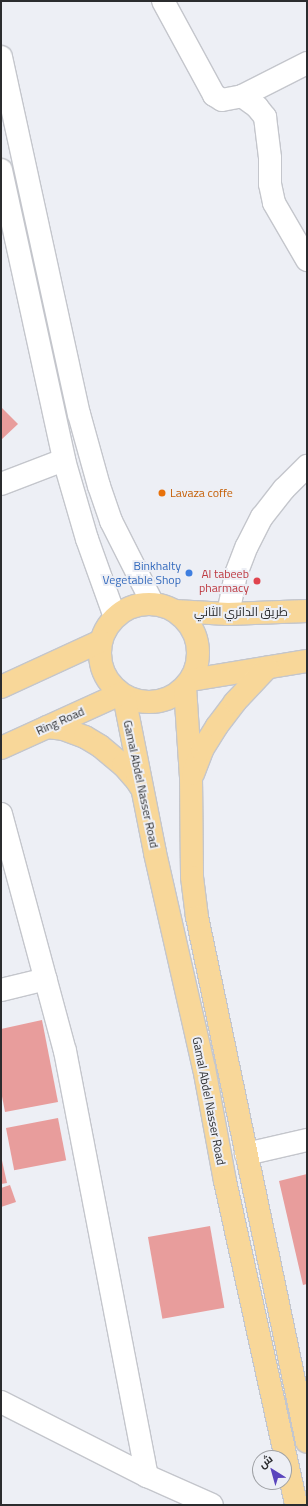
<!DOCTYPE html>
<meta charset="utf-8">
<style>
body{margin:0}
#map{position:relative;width:308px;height:1506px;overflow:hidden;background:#edeff5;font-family:"Titillium Web",Cairo,sans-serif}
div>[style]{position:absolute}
.building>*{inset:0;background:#e89d9c;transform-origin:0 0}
.roads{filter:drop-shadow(1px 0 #c4c6cc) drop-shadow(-1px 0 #c4c6cc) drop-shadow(0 1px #c4c6cc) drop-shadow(0 -1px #c4c6cc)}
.minor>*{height:22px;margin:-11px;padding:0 11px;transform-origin:11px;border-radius:11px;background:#fff}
.major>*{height:22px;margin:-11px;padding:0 11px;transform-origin:11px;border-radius:11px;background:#f8d799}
.major>.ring{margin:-11px;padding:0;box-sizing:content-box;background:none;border:22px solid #f8d799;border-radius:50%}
.dots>*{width:11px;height:11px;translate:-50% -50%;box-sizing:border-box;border:2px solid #edeff5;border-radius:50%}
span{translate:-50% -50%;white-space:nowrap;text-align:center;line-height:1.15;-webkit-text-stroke:4px #edeff5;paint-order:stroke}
.food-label{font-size:12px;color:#c56008}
.left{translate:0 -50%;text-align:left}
.shop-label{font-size:12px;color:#366cbe}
.right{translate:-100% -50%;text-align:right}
.health-label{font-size:12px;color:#be3a42}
.street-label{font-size:12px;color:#2b2c2e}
.frame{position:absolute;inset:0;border:2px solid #2b2c2e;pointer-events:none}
.north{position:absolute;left:252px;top:1450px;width:40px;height:40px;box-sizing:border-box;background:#edeff5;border:1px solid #9fa1a5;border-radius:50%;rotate:323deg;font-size:11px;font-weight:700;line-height:16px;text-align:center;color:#2b2c2e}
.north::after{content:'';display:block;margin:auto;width:14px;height:18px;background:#5a45bd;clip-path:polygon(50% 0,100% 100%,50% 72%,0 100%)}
</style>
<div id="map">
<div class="building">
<i style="clip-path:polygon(1px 407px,18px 424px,1px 440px)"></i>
<i style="clip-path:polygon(42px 1020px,58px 1102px,5px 1112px,1px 1091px,1px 1029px)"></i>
<i style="left:58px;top:1118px;width:43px;height:53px;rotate:79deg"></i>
<i style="clip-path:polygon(1px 1156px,7px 1183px,1px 1184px)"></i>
<i style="clip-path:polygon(307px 1174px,307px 1284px,303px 1285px,279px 1181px)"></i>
<i style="clip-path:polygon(10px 1185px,16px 1202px,1px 1207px,1px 1188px)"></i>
<i style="left:210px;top:1226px;width:83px;height:63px;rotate:80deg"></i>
</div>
<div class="roads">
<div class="minor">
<i style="left:163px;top:1px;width:107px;rotate:61.5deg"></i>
<i style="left:214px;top:95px;width:9px;rotate:32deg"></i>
<i style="left:222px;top:100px;width:20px;rotate:-11deg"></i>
<i style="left:242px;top:96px;width:73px;rotate:-26.9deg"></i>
<i style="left:1px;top:57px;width:365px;rotate:77.7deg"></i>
<i style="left:79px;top:414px;width:75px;rotate:74.5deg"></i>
<i style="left:99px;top:486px;width:37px;rotate:71deg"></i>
<i style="left:111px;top:521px;width:93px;rotate:63.2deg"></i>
<i style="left:242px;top:96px;width:19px;rotate:36deg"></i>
<i style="left:257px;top:107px;width:13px;rotate:51deg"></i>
<i style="left:265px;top:117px;width:41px;rotate:83deg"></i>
<i style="left:270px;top:158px;width:26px;rotate:90deg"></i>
<i style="left:270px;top:184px;width:19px;rotate:78deg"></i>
<i style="left:274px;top:203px;width:66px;rotate:59.9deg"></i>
<i style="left:1px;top:170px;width:297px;rotate:77.7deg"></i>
<i style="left:64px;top:460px;width:82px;rotate:73.8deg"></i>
<i style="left:87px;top:539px;width:83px;rotate:70.3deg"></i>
<i style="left:1px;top:484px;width:67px;rotate:-20.9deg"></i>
<i style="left:228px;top:614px;width:41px;rotate:-78.7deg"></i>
<i style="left:236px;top:574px;width:30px;rotate:-69deg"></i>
<i style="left:247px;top:546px;width:33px;rotate:-63deg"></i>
<i style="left:262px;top:517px;width:36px;rotate:-52deg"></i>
<i style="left:284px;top:489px;width:33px;rotate:-45deg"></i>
<i style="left:1px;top:814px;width:245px;rotate:74.9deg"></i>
<i style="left:65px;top:1051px;width:433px;rotate:79.1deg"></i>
<i style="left:1px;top:990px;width:46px;rotate:-13.7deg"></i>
<i style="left:246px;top:1154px;width:63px;rotate:-12.9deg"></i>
<i style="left:1px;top:1402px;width:164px;rotate:26.9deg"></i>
<i style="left:147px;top:1476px;width:71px;rotate:24deg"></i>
</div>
<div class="major">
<i class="ring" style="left:100px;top:604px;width:76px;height:76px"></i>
<i style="left:175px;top:611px;width:53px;rotate:3.2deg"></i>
<i style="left:228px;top:614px;width:79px;rotate:-2.2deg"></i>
<i style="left:191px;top:680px;width:118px;rotate:-9.3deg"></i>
<i style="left:1px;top:687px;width:110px;rotate:-24.7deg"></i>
<i style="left:185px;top:687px;width:91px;rotate:86.2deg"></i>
<i style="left:191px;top:778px;width:99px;rotate:89.4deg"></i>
<i style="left:192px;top:877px;width:40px;rotate:82.9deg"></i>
<i style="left:197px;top:917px;width:536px;rotate:78.17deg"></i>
<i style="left:124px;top:696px;width:160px;rotate:78.8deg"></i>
<i style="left:155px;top:853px;width:221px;rotate:77.2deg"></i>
<i style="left:204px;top:1068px;width:115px;rotate:79.5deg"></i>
<i style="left:225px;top:1181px;width:332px;rotate:77.6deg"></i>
<i style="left:47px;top:727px;width:16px;rotate:7deg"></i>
<i style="left:63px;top:729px;width:23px;rotate:20deg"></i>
<i style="left:85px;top:737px;width:17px;rotate:31deg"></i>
<i style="left:100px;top:746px;width:30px;rotate:40deg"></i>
<i style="left:123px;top:765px;width:21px;rotate:49deg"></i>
<i style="left:137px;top:781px;width:6px;rotate:59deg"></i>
<i style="left:1px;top:748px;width:131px;rotate:-24.4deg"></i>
<i style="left:193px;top:774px;width:26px;rotate:-69deg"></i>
<i style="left:202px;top:750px;width:28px;rotate:-58deg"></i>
<i style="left:217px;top:726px;width:30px;rotate:-53deg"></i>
<i style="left:235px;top:702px;width:47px;rotate:-46.7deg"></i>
</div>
</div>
<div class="dots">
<i style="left:162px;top:493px;background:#e8710a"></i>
<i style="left:189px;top:573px;background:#3f7fe0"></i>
<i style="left:257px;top:581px;background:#e0444e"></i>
</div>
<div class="food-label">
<span class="left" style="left:170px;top:493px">Lavaza coffe</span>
</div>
<div class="shop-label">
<span class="right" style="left:181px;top:573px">Binkhalty<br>Vegetable Shop</span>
</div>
<div class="health-label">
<span class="right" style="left:249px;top:581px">Al tabeeb<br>pharmacy</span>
</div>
<div class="street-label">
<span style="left:241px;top:612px">طريق الدائري الثاني</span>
<span style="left:60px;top:721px;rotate:-24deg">Ring Road</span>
<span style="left:141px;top:784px;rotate:78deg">Gamal Abdel Nasser Road</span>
<span style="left:209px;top:1101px;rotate:79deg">Gamal Abdel Nasser Road</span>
</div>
<div class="frame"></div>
<div class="north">ش</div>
</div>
